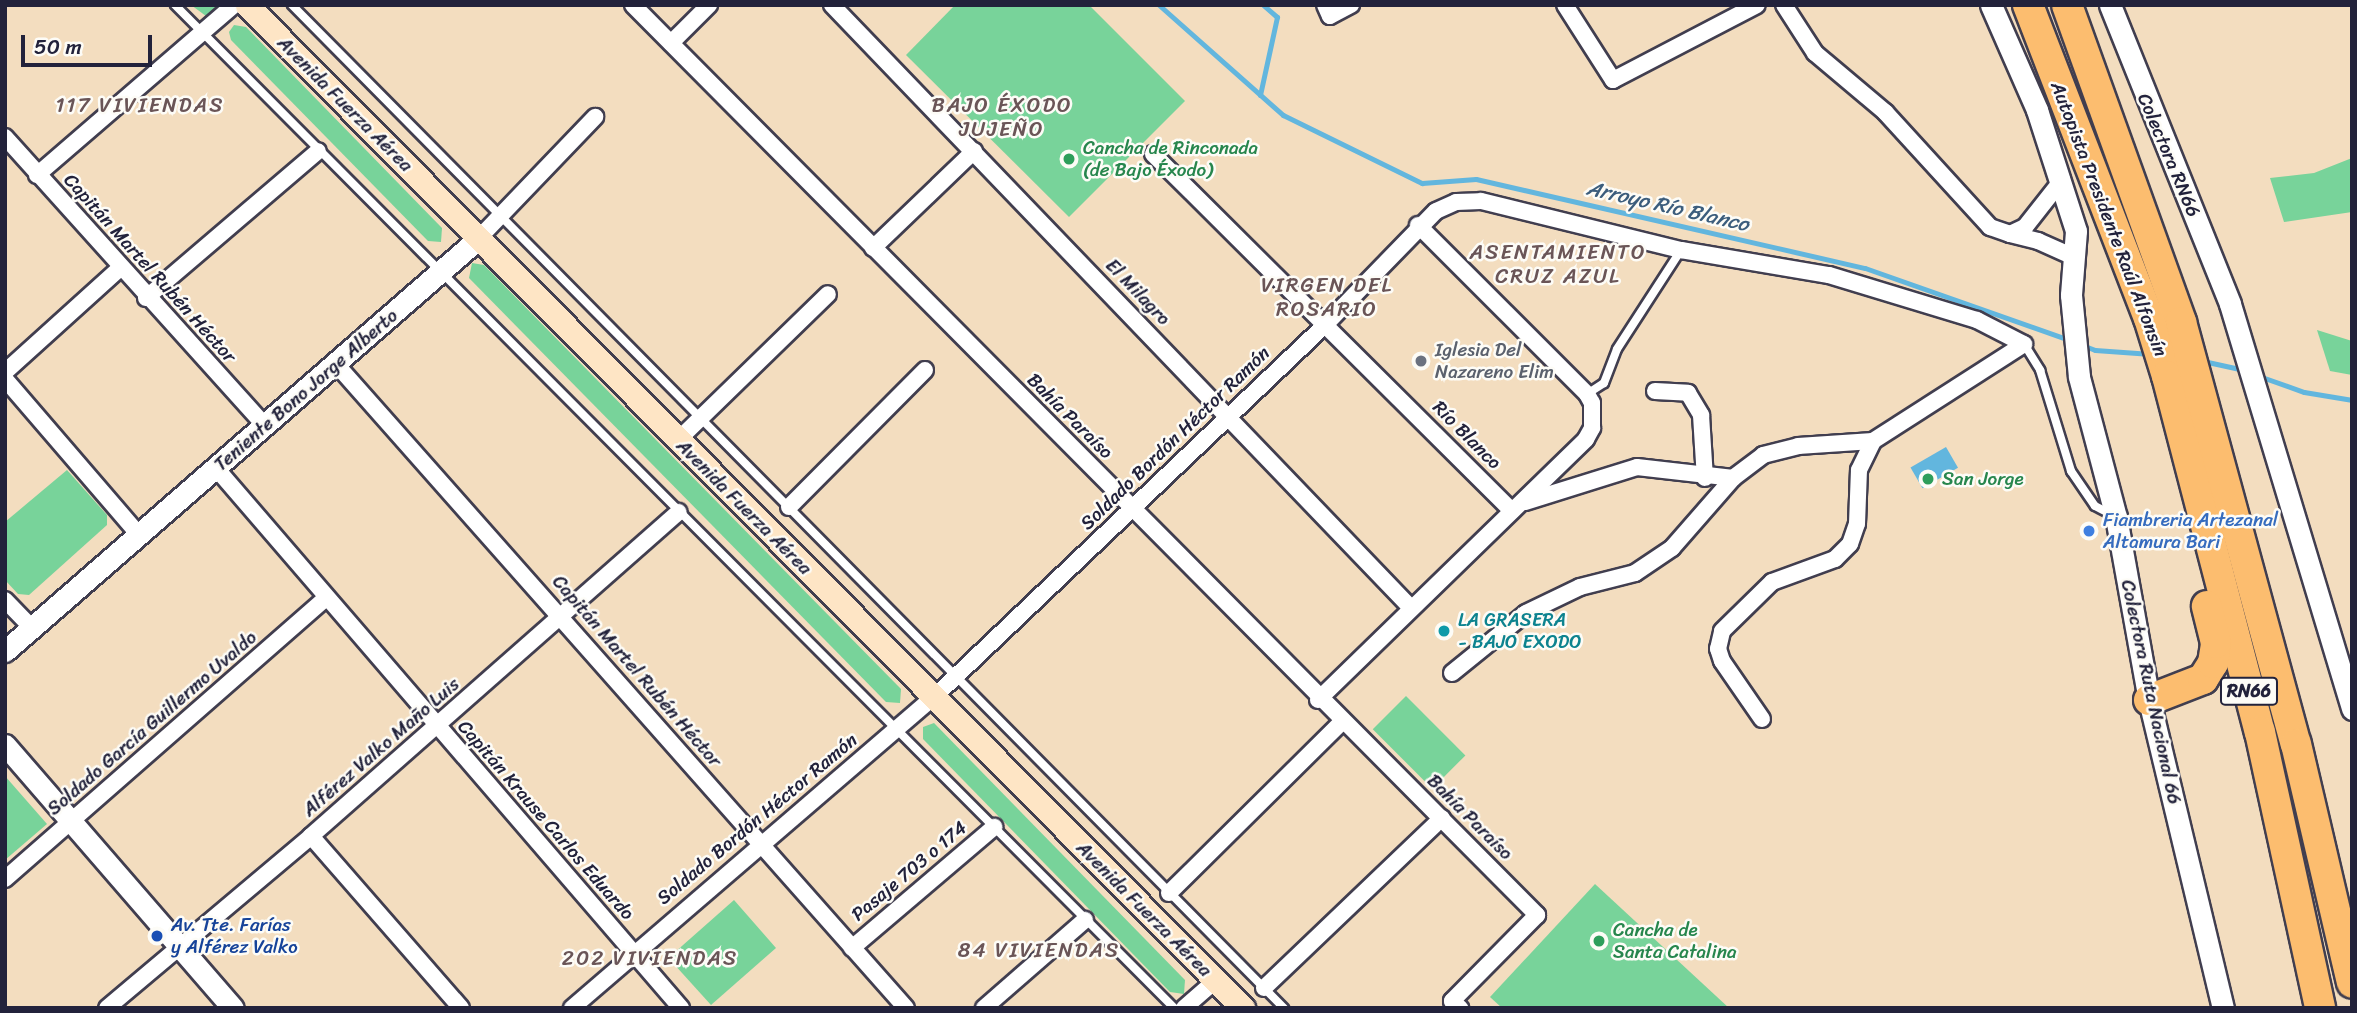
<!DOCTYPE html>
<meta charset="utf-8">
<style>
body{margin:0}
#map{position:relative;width:2357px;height:1013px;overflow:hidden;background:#f3ddbf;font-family:Sriracha,sans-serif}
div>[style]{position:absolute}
.green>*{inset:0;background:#78d39a;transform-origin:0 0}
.water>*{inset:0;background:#62b6de;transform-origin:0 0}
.stream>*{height:5px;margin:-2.5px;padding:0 2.5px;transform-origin:2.5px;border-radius:2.5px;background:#62b6de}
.roads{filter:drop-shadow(2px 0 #413e4f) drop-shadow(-2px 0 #413e4f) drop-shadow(0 2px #413e4f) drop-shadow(0 -2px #413e4f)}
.service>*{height:8px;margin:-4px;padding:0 4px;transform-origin:4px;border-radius:4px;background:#fff}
.minor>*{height:16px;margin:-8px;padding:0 8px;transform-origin:8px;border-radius:8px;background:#fff}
.tertiary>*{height:21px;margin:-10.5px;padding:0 10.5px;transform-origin:10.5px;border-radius:10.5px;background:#fff}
.secondary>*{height:23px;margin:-11.5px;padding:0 11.5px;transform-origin:11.5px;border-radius:11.5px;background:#fee5c5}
.motorway>*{height:30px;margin:-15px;padding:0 15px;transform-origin:15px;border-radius:15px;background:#fcbd6f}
.dots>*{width:19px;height:19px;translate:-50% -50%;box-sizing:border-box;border:4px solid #fdfcf7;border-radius:50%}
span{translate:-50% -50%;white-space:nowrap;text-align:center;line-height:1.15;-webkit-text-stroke:5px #fdfcf7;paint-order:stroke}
.shield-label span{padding:2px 5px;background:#fdfcf7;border:2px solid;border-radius:5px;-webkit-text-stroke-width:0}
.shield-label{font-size:18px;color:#22223b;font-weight:700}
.street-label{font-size:19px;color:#22223b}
.leisure-label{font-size:19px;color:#27864d}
.left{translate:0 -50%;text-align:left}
.worship-label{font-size:19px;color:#5b616d}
.shop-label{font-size:19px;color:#366cbe}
.culture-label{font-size:19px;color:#0d838f}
.transit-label{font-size:19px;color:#164399}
.neighbourhood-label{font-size:21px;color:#6a5557;letter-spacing:2px}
.water-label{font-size:21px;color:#3c5d7c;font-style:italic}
.frame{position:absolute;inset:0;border:7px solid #22223b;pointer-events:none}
.scale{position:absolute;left:21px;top:35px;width:131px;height:32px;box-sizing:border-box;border:4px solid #22223b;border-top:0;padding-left:9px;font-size:21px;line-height:24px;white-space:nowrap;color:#22223b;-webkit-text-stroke:5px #fdfcf7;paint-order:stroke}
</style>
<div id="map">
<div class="green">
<i style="clip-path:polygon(191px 5px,220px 5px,220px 7px,206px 16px)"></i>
<i style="clip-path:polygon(955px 5px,1089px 5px,1185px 101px,1069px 217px,906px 55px)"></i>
<i style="clip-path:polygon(234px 25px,246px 27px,442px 228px,441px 242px,428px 241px,231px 40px,229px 32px)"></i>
<i style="clip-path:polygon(2352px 158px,2352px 212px,2284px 222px,2270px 178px,2314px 173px)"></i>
<i style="clip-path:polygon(472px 263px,484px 265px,901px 689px,900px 703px,886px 702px,469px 278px)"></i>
<i style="clip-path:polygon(2317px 330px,2352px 341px,2352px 375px,2330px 371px)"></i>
<i style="clip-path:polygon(67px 470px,107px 515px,107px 525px,29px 595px,18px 594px,5px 580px,5px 522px)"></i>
<i style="left:1406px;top:696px;width:84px;height:47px;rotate:45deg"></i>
<i style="clip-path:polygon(934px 723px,1185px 980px,1184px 994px,1170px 992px,923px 739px,923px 727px)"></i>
<i style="clip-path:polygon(5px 776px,47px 824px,5px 860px)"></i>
<i style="clip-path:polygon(1595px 884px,1729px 1008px,1502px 1008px,1490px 997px)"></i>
<i style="clip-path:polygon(734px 900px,776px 948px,711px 1005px,673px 963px,674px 953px)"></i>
</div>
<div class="water">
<i style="left:1946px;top:447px;width:24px;height:41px;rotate:60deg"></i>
</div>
<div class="stream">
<i style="left:1159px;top:5px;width:166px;rotate:41.6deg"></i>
<i style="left:1283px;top:115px;width:155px;rotate:26.1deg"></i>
<i style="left:1422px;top:183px;width:54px;rotate:-4.2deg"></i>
<i style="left:1476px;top:179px;width:399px;rotate:12.9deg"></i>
<i style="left:1865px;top:268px;width:217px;rotate:19.4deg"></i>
<i style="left:1260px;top:95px;width:80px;rotate:-77.7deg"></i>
<i style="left:1277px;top:17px;width:18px;rotate:-139deg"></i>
<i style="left:2082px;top:345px;width:14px;rotate:21deg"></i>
<i style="left:2095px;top:350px;width:56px;rotate:4.1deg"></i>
<i style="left:2203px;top:361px;width:42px;rotate:12.4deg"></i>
<i style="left:2256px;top:375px;width:51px;rotate:19.5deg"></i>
<i style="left:2304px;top:392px;width:49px;rotate:9.5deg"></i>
</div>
<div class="roads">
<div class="service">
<i style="left:175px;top:5px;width:1416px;rotate:45.11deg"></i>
<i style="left:292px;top:5px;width:1411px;rotate:45.32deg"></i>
<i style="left:2024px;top:344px;width:31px;rotate:58deg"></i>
<i style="left:2040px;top:370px;width:106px;rotate:72.9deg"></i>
<i style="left:2071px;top:471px;width:42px;rotate:55.6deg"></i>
<i style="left:2095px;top:506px;width:20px;rotate:27deg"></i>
<i style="left:1587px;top:394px;width:20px;rotate:-33deg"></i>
<i style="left:1604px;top:383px;width:36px;rotate:-69deg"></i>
<i style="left:1617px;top:349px;width:118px;rotate:-57.1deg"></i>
</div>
<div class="minor">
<i style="left:633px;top:5px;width:1283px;rotate:45.19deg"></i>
<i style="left:1537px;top:915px;width:121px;rotate:134.7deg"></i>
<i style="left:1452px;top:1001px;width:11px;rotate:41deg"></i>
<i style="left:832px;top:5px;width:836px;rotate:46.16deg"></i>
<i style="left:1325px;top:5px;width:12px;rotate:66deg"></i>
<i style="left:1330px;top:16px;width:24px;rotate:-28deg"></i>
<i style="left:1565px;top:5px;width:89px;rotate:57.4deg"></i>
<i style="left:1613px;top:80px;width:162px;rotate:-27.5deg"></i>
<i style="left:1784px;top:5px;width:57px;rotate:57.1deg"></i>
<i style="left:1815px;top:53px;width:92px;rotate:40.1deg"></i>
<i style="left:1885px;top:112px;width:156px;rotate:47.6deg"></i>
<i style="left:1990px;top:227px;width:21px;rotate:19deg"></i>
<i style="left:2010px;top:234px;width:17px;rotate:-25deg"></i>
<i style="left:2025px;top:227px;width:60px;rotate:-51.8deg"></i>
<i style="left:671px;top:43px;width:54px;rotate:-45deg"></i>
<i style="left:5px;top:137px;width:389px;rotate:48deg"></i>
<i style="left:1153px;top:154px;width:506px;rotate:44.84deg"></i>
<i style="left:37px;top:175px;width:260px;rotate:-40.8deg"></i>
<i style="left:2010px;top:234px;width:29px;rotate:14deg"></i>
<i style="left:2038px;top:241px;width:39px;rotate:24deg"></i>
<i style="left:479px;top:238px;width:168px;rotate:-46.2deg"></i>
<i style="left:873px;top:248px;width:140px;rotate:-43.8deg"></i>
<i style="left:146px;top:298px;width:226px;rotate:-40.5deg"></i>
<i style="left:336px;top:364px;width:860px;rotate:48.49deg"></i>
<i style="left:5px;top:372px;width:154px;rotate:-42.1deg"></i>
<i style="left:5px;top:379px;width:206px;rotate:49.3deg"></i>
<i style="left:1655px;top:391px;width:33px;rotate:3deg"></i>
<i style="left:1688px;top:393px;width:26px;rotate:59deg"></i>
<i style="left:1701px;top:415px;width:63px;rotate:86.4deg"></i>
<i style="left:678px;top:440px;width:209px;rotate:-44.2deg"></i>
<i style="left:216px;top:468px;width:713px;rotate:49.27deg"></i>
<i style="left:1525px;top:502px;width:117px;rotate:-17.4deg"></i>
<i style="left:1637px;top:467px;width:97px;rotate:6.5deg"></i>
<i style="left:789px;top:507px;width:193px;rotate:-45.2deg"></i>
<i style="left:5px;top:600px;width:39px;rotate:46deg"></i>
<i style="left:1452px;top:673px;width:95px;rotate:-39deg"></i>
<i style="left:1526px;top:613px;width:60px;rotate:-25.7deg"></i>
<i style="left:1580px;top:587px;width:57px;rotate:-14.3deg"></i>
<i style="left:1635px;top:573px;width:45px;rotate:-34deg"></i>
<i style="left:1672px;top:548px;width:93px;rotate:-48.9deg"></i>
<i style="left:1733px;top:478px;width:38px;rotate:-37deg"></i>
<i style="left:1763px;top:455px;width:36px;rotate:-14deg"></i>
<i style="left:1798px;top:446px;width:75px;rotate:-3.8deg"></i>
<i style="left:1873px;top:441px;width:179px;rotate:-32.7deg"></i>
<i style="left:1318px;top:700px;width:374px;rotate:-44.2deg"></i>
<i style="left:1586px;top:439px;width:13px;rotate:-61deg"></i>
<i style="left:1592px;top:428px;width:25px;rotate:-90deg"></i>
<i style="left:1592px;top:403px;width:10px;rotate:-119deg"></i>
<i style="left:1587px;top:394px;width:239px;rotate:-135deg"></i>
<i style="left:1762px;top:719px;width:70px;rotate:-124.6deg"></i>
<i style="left:1722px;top:661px;width:13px;rotate:-108deg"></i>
<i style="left:1718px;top:649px;width:18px;rotate:-77deg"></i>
<i style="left:1722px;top:631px;width:70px;rotate:-44.4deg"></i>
<i style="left:1772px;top:582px;width:67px;rotate:-20.1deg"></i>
<i style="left:1835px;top:559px;width:21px;rotate:-45deg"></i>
<i style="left:1850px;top:544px;width:21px;rotate:-71deg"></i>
<i style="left:1857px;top:524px;width:54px;rotate:-87.9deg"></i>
<i style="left:1859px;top:470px;width:32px;rotate:-64deg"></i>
<i style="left:311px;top:836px;width:228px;rotate:48.9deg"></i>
<i style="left:5px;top:879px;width:425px;rotate:-41.2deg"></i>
<i style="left:1169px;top:893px;width:242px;rotate:-44.7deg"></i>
<i style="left:852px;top:948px;width:187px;rotate:-40.4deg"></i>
<i style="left:1264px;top:988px;width:246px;rotate:-43.7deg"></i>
<i style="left:107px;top:1008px;width:267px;rotate:-40.1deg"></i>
<i style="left:311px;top:836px;width:490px;rotate:-41.4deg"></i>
<i style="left:572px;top:1008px;width:476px;rotate:-40.7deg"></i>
<i style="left:933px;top:698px;width:544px;rotate:-43.58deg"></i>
<i style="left:1327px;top:323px;width:156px;rotate:-45.8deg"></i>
<i style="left:1436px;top:211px;width:22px;rotate:-24deg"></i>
<i style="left:1456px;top:202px;width:25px;rotate:-2deg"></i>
<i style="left:1481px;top:201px;width:206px;rotate:13.8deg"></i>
<i style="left:1681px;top:250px;width:150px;rotate:9.6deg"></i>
<i style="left:1829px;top:275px;width:155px;rotate:16.9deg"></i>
<i style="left:1977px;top:320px;width:53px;rotate:27.1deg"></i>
<i style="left:984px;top:1008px;width:134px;rotate:-41.1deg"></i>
<i style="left:1184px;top:1008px;width:43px;rotate:-41.2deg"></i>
</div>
<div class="tertiary">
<i style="left:1991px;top:5px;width:115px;rotate:66.3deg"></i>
<i style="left:2037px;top:110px;width:127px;rotate:72.1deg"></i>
<i style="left:2076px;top:231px;width:64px;rotate:94.5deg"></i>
<i style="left:2071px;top:295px;width:82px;rotate:84.4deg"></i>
<i style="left:2079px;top:377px;width:145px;rotate:75.2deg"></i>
<i style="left:2116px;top:517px;width:186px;rotate:79.8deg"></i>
<i style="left:2149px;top:700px;width:317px;rotate:76.5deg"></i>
<i style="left:2110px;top:5px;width:322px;rotate:68.1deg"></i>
<i style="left:2230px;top:304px;width:423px;rotate:73.2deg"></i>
<i style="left:5px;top:651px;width:629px;rotate:-41.07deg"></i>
<i style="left:5px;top:745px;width:348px;rotate:49.1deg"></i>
</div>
<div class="secondary">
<i style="left:247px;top:5px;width:1414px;rotate:45.2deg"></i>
</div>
<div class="motorway">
<i style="left:2028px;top:5px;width:336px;rotate:68.9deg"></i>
<i style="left:2149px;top:318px;width:61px;rotate:72.8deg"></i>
<i style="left:2167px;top:376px;width:368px;rotate:75.4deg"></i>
<i style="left:2260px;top:732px;width:282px;rotate:77.7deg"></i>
<i style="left:2067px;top:5px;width:337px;rotate:70.2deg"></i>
<i style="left:2181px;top:322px;width:437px;rotate:74.8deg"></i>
<i style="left:2296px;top:744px;width:245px;rotate:76.8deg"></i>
<i style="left:2149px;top:700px;width:58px;rotate:-21.3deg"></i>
<i style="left:2203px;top:679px;width:19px;rotate:-58deg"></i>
<i style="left:2213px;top:663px;width:20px;rotate:-81deg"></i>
<i style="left:2216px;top:643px;width:38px;rotate:-104deg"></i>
</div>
</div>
<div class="dots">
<i style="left:1069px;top:159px;background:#2e9e5b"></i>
<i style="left:1421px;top:361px;background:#6b7280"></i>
<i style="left:1928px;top:479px;background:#2e9e5b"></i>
<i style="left:2089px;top:531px;background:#3f7fe0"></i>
<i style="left:1444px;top:631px;background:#0f9aa8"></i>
<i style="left:157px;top:936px;background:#1a4fb4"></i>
<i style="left:1599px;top:941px;background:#2e9e5b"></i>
</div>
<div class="shield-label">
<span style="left:2249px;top:691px">RN66</span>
</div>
<div class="street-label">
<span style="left:345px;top:104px;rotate:45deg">Avenida Fuerza Aérea</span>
<span style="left:2169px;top:155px;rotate:67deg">Colectora RN66</span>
<span style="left:2109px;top:219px;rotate:69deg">Autopista Presidente Raúl Alfonsín</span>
<span style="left:150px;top:268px;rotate:48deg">Capitán Martel Rubén Héctor</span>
<span style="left:1138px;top:292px;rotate:46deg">El Milagro</span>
<span style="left:306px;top:390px;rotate:-41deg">Teniente Bono Jorge Alberto</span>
<span style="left:1070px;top:416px;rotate:45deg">Bahía Paraíso</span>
<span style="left:1467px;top:435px;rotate:45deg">Río Blanco</span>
<span style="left:1175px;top:438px;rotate:-44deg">Soldado Bordón Héctor Ramón</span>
<span style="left:744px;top:507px;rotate:45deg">Avenida Fuerza Aérea</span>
<span style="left:637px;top:671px;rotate:49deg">Capitán Martel Rubén Héctor</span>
<span style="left:2151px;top:692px;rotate:78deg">Colectora Ruta Nacional 66</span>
<span style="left:152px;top:723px;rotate:-41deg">Soldado García Guillermo Uvaldo</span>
<span style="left:381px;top:747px;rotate:-41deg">Alférez Valko Maño Luis</span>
<span style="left:1470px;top:817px;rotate:45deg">Bahía Paraíso</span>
<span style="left:757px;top:819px;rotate:-40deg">Soldado Bordón Héctor Ramón</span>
<span style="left:546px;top:820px;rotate:49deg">Capitán Krause Carlos Eduardo</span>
<span style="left:909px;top:871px;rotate:-40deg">Pasaje 703 o 174</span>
<span style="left:1144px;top:909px;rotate:45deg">Avenida Fuerza Aérea</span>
</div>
<div class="leisure-label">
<span class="left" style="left:1083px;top:159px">Cancha de Rinconada<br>(de Bajo Éxodo)</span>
<span class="left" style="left:1942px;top:479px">San Jorge</span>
<span class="left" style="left:1613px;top:941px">Cancha de<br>Santa Catalina</span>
</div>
<div class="worship-label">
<span class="left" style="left:1435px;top:361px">Iglesia Del<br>Nazareno Elim</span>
</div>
<div class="shop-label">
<span class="left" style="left:2103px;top:531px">Fiambreria Artezanal<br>Altamura Bari</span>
</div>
<div class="culture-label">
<span class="left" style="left:1458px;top:631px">LA GRASERA<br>- BAJO EXODO</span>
</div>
<div class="transit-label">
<span class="left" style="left:171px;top:936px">Av. Tte. Farías<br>y Alférez Valko</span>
</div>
<div class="neighbourhood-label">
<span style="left:140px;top:105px">117 VIVIENDAS</span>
<span style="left:1002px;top:117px">BAJO ÉXODO<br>JUJEÑO</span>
<span style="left:1558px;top:264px">ASENTAMIENTO<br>CRUZ AZUL</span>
<span style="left:1327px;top:297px">VIRGEN DEL<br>ROSARIO</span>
<span style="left:1039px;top:950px">84 VIVIENDAS</span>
<span style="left:650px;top:958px">202 VIVIENDAS</span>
</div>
<div class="water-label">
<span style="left:1668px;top:206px;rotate:13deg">Arroyo Río Blanco</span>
</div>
<div class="frame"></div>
<div class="scale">50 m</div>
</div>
